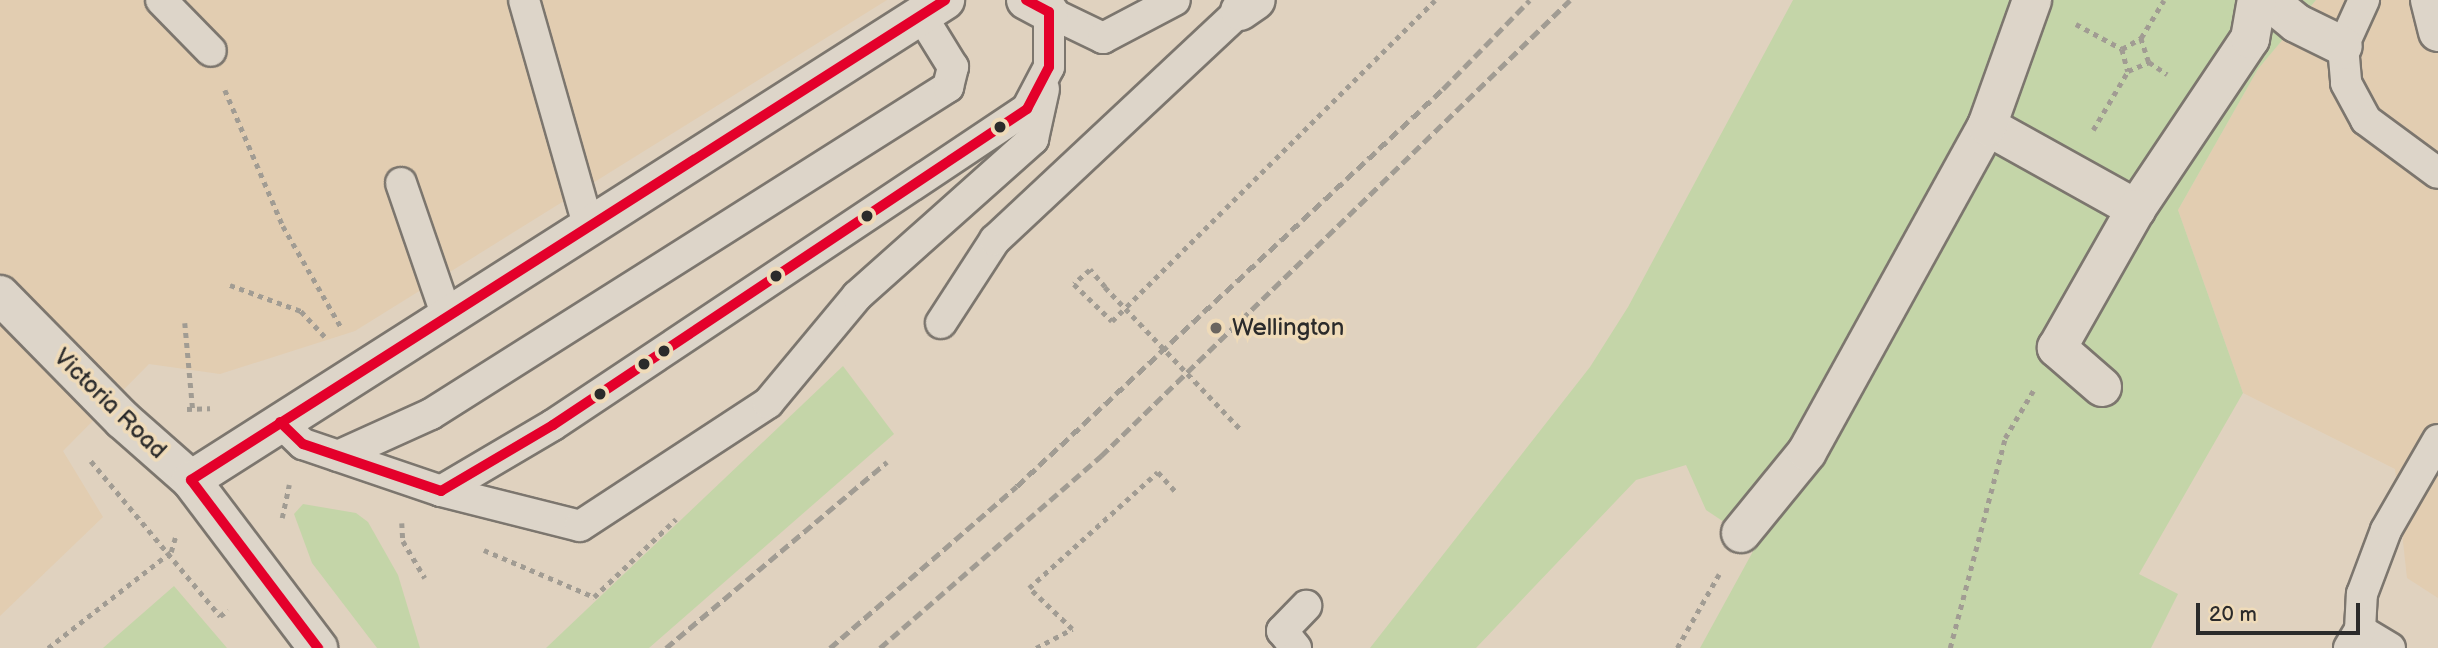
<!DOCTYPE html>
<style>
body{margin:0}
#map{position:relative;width:2438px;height:648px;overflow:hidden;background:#e0d2bf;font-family:"Balsamiq Sans",sans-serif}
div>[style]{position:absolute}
.built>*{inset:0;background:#e2cdb1}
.green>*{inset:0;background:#c4d5a8}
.path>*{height:4.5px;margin-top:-2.25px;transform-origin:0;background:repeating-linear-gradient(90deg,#a19c93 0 5px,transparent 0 10px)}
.roads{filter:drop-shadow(2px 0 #7c766e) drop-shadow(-2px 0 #7c766e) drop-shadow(0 2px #7c766e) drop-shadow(0 -2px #7c766e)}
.service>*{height:30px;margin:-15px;padding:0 15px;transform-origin:15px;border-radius:15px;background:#ddd5c9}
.pedestrian>*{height:38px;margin:-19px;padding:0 19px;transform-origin:19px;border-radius:19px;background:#ddd5c9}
.minor>*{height:38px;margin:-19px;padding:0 19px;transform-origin:19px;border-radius:19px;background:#ddd5c9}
.tertiary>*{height:38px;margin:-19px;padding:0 19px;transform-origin:19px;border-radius:19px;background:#ddd5c9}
.rail>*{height:5px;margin-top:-2.5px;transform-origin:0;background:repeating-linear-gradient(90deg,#a19c93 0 10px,transparent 0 15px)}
.path-bridge>*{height:4.5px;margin-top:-2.25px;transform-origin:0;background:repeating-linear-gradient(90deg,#a19c93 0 5px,transparent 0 10px)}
.bus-1>*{height:10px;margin:-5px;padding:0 5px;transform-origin:5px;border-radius:5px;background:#e4002b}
.dots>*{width:19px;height:19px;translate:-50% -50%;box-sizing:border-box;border:4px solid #efdbb9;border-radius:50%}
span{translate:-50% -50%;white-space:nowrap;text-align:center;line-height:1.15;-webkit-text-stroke:7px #efdbb9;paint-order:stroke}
.poi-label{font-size:24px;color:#2b2b2b}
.left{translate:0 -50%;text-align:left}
.street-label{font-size:24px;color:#2b2b2b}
.scale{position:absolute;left:2196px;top:603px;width:164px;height:32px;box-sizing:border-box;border:4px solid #2b2b2b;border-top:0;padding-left:9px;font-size:21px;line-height:24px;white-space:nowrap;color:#2b2b2b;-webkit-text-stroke:5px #efdbb9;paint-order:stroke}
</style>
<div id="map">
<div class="built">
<i style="clip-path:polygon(0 0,887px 0,355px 331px,220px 374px,149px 364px,63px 451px,103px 517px,0 616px)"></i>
<i style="clip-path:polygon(2316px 0,2438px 0,2438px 598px,2407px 578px,2395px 469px,2243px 393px,2178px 210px,2258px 69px)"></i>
</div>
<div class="green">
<i style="clip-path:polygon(1793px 0,2316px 0,2258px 69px,2178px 210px,2243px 393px,2139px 574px,2178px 594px,2151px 648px,1700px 648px,1757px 544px,1706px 510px,1686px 465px,1636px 480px,1476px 648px,1370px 648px,1590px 367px,1628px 307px)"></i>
<i style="clip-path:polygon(843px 366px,894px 434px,649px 648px,546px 648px)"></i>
<i style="clip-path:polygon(303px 504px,356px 513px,368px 522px,398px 575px,420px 648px,377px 648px,312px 563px,294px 514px)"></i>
<i style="clip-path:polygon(174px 586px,227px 648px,103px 648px)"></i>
</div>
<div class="path">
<i style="left:2076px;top:24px;width:52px;rotate:28.5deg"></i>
<i style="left:2122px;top:49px;width:22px;rotate:-30deg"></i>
<i style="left:2141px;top:38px;width:25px;rotate:72deg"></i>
<i style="left:2149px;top:62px;width:22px;rotate:34deg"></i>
<i style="left:2141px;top:38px;width:44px;rotate:-58.8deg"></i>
<i style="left:2122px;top:49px;width:23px;rotate:75deg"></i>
<i style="left:2128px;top:71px;width:23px;rotate:-23deg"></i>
<i style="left:225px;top:90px;width:148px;rotate:66.9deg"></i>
<i style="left:283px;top:226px;width:116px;rotate:60.1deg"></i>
<i style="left:2093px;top:130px;width:69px;rotate:-59.3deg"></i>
<i style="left:230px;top:285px;width:76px;rotate:20.1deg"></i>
<i style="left:301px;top:311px;width:35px;rotate:47deg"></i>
<i style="left:1105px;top:287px;width:23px;rotate:-131deg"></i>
<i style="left:1090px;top:270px;width:21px;rotate:139deg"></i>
<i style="left:1074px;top:284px;width:53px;rotate:44.2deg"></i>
<i style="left:1112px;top:321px;width:455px;rotate:-44.8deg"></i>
<i style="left:185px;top:323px;width:88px;rotate:84.8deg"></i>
<i style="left:187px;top:409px;width:23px;rotate:-2deg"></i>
<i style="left:91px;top:461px;width:202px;rotate:50.2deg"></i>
<i style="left:220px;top:616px;width:10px;rotate:-37deg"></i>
<i style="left:282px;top:518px;width:34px;rotate:-78deg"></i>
<i style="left:402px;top:523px;width:18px;rotate:87deg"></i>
<i style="left:403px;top:541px;width:43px;rotate:59.3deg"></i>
<i style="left:484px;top:550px;width:120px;rotate:23.1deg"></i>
<i style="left:594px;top:597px;width:113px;rotate:-43.6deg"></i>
<i style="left:48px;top:648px;width:156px;rotate:-38deg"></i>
<i style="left:171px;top:552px;width:15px;rotate:-74deg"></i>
<i style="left:1036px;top:648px;width:41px;rotate:-27.8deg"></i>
<i style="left:1072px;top:629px;width:59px;rotate:-136.4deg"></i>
<i style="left:1029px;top:588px;width:173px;rotate:-42deg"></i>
<i style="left:1158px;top:472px;width:28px;rotate:48deg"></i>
<i style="left:1677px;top:648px;width:85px;rotate:-60.4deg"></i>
<i style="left:1950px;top:648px;width:217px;rotate:-75.3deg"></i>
<i style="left:2005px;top:438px;width:55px;rotate:-59.2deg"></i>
</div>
<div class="roads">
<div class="service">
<i style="left:161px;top:0;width:71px;rotate:45.6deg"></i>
<i style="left:524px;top:0;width:233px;rotate:74.1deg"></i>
<i style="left:2364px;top:0;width:51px;rotate:114.5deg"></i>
<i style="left:2343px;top:46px;width:37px;rotate:85deg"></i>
<i style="left:2346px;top:83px;width:42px;rotate:61.6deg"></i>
<i style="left:2366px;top:120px;width:89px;rotate:36.4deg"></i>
<i style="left:401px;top:183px;width:139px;rotate:71deg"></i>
<i style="left:941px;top:323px;width:99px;rotate:-57deg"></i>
<i style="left:995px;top:240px;width:335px;rotate:-43.1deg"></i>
<i style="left:280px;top:422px;width:32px;rotate:44deg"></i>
<i style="left:303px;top:444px;width:146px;rotate:18.8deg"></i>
<i style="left:441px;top:491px;width:130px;rotate:-30.5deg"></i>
<i style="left:553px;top:425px;width:570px;rotate:-33.69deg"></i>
<i style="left:1027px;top:109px;width:47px;rotate:-62.4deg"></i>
<i style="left:1049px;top:67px;width:55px;rotate:-90deg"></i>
<i style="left:1049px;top:12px;width:60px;rotate:25.7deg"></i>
<i style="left:1103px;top:38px;width:81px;rotate:-27.8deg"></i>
<i style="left:338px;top:456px;width:102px;rotate:-24.3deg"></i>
<i style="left:431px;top:414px;width:612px;rotate:-32.31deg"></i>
<i style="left:948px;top:87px;width:21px;rotate:-76deg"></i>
<i style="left:953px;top:67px;width:61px;rotate:-121.6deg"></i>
<i style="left:441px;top:491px;width:143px;rotate:14.1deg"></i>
<i style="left:580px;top:526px;width:225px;rotate:-33.2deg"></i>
<i style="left:768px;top:403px;width:139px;rotate:-50.2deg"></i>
<i style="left:857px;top:296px;width:236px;rotate:-41.7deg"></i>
<i style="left:1033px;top:139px;width:51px;rotate:-77.6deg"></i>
<i style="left:2360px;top:630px;width:35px;rotate:31deg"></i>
<i style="left:1296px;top:648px;width:22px;rotate:-129deg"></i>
<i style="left:1282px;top:631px;width:35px;rotate:-46deg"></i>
<i style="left:2349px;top:648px;width:21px;rotate:-59deg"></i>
<i style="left:2360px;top:630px;width:36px;rotate:-87deg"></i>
<i style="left:2362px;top:594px;width:68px;rotate:-69.4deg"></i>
<i style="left:2386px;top:530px;width:104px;rotate:-60deg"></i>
</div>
<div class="pedestrian">
<i style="left:2268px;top:0;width:36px;rotate:39deg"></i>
<i style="left:2296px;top:23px;width:52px;rotate:26.1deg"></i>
<i style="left:1987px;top:126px;width:171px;rotate:29.1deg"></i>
<i style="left:2136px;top:209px;width:205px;rotate:-56.2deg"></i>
<i style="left:2250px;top:39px;width:40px;rotate:-80deg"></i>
<i style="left:2102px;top:387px;width:60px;rotate:-139.1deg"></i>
<i style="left:2057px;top:348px;width:160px;rotate:-60.4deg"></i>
<i style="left:1741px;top:533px;width:104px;rotate:-50.8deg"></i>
<i style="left:1807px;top:452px;width:372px;rotate:-61.1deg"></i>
<i style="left:1987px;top:126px;width:134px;rotate:-70.3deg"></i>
</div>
<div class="minor">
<i style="left:1026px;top:0;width:26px;rotate:28deg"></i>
<i style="left:2430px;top:0;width:33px;rotate:76deg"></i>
<i style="left:1240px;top:11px;width:19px;rotate:-35deg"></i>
<i style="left:191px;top:480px;width:894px;rotate:-32.48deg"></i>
</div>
<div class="tertiary">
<i style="left:0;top:295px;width:175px;rotate:45.5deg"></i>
<i style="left:123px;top:420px;width:91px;rotate:41.4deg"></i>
<i style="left:191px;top:480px;width:211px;rotate:52.9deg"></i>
</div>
</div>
<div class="rail">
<i style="left:666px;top:648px;width:289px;rotate:-40.1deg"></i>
<i style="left:830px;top:648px;width:247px;rotate:-40.9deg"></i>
<i style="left:1017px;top:486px;width:582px;rotate:-42.98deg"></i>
<i style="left:1443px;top:89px;width:124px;rotate:-45.7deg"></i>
<i style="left:880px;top:648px;width:293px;rotate:-41deg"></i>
<i style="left:1101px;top:456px;width:654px;rotate:-44.19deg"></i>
</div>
<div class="path-bridge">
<i style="left:1105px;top:287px;width:197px;rotate:46.4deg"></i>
</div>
<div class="bus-1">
<i style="left:280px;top:422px;width:32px;rotate:44deg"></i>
<i style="left:303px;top:444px;width:146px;rotate:18.8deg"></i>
<i style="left:441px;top:491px;width:130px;rotate:-30.5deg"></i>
<i style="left:553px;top:425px;width:570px;rotate:-33.69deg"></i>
<i style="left:1027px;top:109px;width:47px;rotate:-62.4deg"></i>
<i style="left:1049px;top:67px;width:55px;rotate:-90deg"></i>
<i style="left:1049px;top:12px;width:26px;rotate:-152deg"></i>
<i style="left:191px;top:480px;width:894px;rotate:-32.48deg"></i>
<i style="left:191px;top:480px;width:211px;rotate:52.9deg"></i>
</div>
<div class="dots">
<i style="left:1000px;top:127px;background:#2b2b2b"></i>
<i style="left:867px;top:216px;background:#2b2b2b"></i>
<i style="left:776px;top:276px;background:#2b2b2b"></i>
<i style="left:1216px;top:328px;background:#6a655f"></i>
<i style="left:664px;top:351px;background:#2b2b2b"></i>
<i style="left:644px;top:364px;background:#2b2b2b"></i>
<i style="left:600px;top:394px;background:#2b2b2b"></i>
</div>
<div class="poi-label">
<span class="left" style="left:1232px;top:328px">Wellington</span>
</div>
<div class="street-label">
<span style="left:110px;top:404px;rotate:44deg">Victoria Road</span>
</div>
<div class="scale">20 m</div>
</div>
